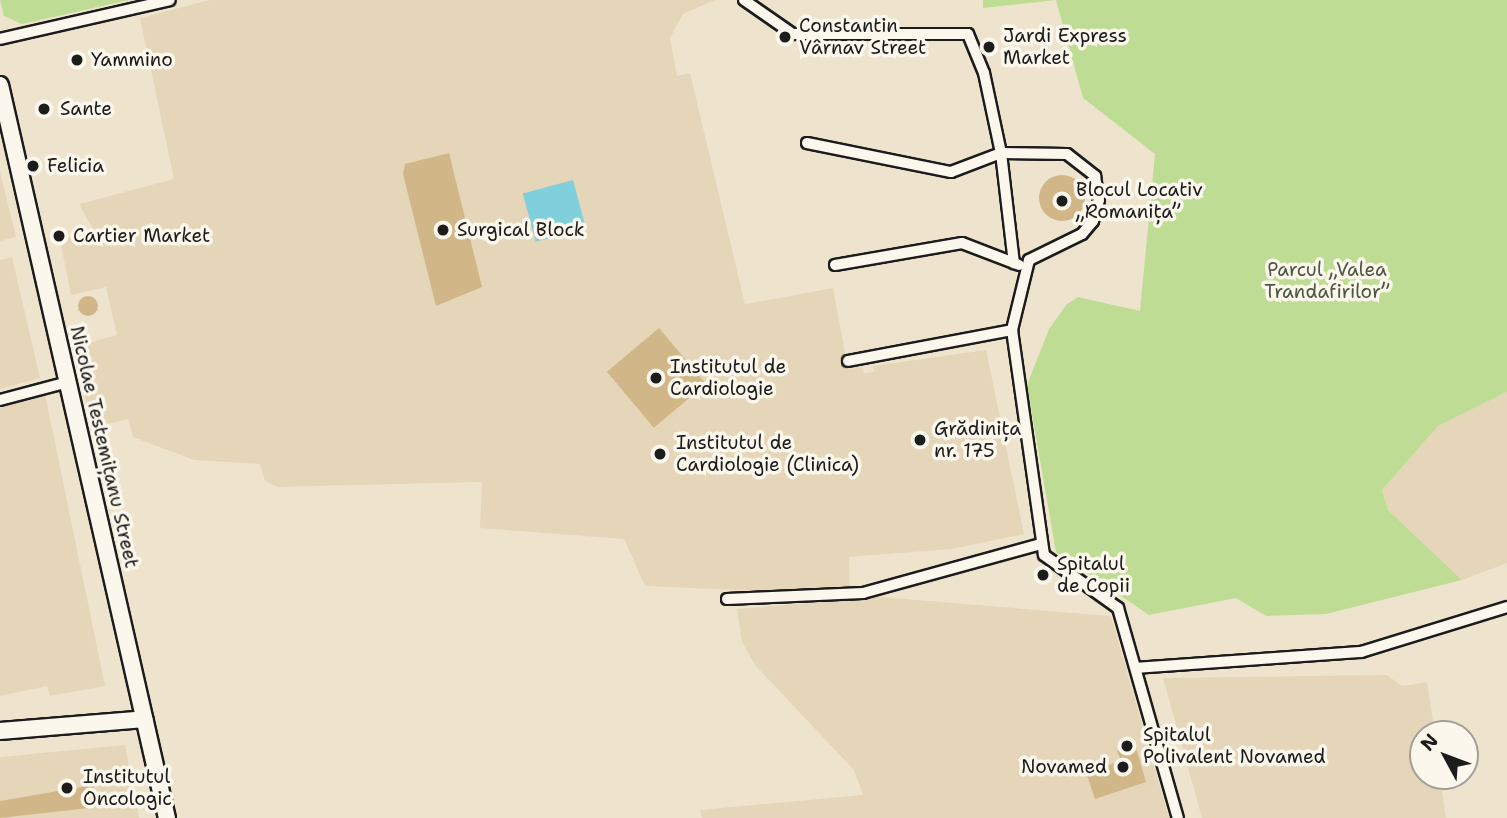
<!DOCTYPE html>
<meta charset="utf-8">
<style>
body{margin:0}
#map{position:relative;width:1507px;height:818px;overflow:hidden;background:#eee4ce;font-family:"Shantell Sans",sans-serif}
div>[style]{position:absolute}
.built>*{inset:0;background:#e5d6b9}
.green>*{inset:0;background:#bfdc94}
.water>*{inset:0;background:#80cfdc;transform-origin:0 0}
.building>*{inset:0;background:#d1b687;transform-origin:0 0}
.round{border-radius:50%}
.roads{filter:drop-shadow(2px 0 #1c1c1c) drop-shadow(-2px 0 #1c1c1c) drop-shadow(0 2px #1c1c1c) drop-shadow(0 -2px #1c1c1c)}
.street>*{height:10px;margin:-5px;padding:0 5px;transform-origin:5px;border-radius:5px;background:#fbf7ec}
.secondary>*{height:16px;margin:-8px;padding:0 8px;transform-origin:8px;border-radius:8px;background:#fbf7ec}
.dots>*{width:19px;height:19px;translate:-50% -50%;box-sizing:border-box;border:4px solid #fbf7ec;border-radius:50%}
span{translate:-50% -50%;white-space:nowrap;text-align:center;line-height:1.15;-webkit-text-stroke:7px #fbf7ec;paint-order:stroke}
.poi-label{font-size:19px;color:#1c1c1c}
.left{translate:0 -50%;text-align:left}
.right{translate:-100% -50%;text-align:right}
.park-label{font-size:19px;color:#4d5640}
.street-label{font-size:19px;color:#1c1c1c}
.north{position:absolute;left:1409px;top:720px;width:70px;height:70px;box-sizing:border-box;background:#fbf7ec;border:2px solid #a29f99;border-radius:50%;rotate:311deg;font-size:19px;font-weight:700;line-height:28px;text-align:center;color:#1c1c1c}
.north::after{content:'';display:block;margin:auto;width:24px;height:32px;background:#1c1c1c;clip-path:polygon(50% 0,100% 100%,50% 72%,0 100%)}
</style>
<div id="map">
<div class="built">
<i style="clip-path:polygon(210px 0,715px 0,683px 14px,670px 38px,677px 76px,690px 73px,745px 304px,833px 288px,848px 369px,863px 367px,864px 373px,874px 372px,873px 366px,986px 350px,1024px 534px,952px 549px,849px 557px,850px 595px,645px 586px,624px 539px,480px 528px,482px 482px,278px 487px,265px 481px,260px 464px,194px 460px,133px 437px,128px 419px,92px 428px,69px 329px,80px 326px,85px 344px,117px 335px,106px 287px,71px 295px,60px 240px,93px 229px,79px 204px,174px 179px,140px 18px)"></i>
<i style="clip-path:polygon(0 172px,16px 237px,0 241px)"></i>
<i style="clip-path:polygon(12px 257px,40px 378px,0 389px,0 260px)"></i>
<i style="clip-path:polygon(1507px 392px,1507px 563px,1462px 580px,1388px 510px,1382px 490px,1438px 426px)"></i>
<i style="clip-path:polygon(45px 394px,105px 686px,50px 696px,47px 686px,0 696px,0 406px)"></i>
<i style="clip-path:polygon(881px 597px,1111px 616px,1169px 818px,702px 818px,700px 810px,863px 795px,854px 770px,755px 665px,742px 642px,737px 609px)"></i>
<i style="clip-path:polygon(1387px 675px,1402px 686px,1427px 682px,1435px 734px,1423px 734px,1423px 776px,1440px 776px,1446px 818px,1202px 818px,1163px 678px)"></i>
<i style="clip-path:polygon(125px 745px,139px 818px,0 818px,0 757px)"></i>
</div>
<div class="green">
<i style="clip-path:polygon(0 0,129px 0,22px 24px,4px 16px)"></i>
<i style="clip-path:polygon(983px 0,1507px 0,1507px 392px,1438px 426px,1382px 490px,1388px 510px,1462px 580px,1326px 614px,1266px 616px,1236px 598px,1149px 615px,1056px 552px,1027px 385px,1049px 329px,1067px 304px,1078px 297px,1140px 311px,1155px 154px,1083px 98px,1056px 0,983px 8px)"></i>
</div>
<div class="water">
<i style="left:573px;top:180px;width:50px;height:52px;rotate:75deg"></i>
</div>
<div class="building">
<i style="clip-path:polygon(449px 153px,482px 287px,436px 306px,403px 174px,405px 164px)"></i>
<i class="round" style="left:1039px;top:175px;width:46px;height:46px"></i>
<i class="round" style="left:78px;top:296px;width:20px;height:20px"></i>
<i style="left:659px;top:328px;width:73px;height:68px;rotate:50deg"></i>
<i style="clip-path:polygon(1134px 741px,1146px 782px,1095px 799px,1086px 772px,1121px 761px,1117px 751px)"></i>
<i style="clip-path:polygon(93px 785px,97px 807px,0 818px,0 801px)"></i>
</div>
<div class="roads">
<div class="street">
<i style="left:744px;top:0;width:60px;rotate:34.8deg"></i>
<i style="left:793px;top:34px;width:175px"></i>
<i style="left:968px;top:34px;width:42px;rotate:67.7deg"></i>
<i style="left:984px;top:73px;width:82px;rotate:78deg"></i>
<i style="left:1001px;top:153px;width:66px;rotate:0.9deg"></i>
<i style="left:1067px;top:154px;width:36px;rotate:38deg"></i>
<i style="left:1095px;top:176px;width:24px;rotate:81deg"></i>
<i style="left:1099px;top:200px;width:22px;rotate:106deg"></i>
<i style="left:1093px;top:221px;width:17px;rotate:130deg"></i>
<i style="left:1082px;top:234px;width:59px;rotate:153.9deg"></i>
<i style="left:1029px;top:260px;width:72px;rotate:103.7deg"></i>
<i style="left:1012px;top:330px;width:227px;rotate:81.9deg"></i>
<i style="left:1044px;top:555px;width:91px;rotate:35.6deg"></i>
<i style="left:1118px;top:608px;width:218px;rotate:74.1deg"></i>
<i style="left:0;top:39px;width:174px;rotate:-12.9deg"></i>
<i style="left:807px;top:143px;width:147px;rotate:11.4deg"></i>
<i style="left:951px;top:172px;width:53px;rotate:-20.8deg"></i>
<i style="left:1001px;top:153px;width:111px;rotate:83.3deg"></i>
<i style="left:835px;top:265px;width:129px;rotate:-9.8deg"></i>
<i style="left:962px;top:243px;width:61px;rotate:21.1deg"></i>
<i style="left:848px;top:361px;width:167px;rotate:-10.7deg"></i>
<i style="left:0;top:400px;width:70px;rotate:-14.8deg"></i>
<i style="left:727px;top:599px;width:136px;rotate:-2.5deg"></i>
<i style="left:863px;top:593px;width:185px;rotate:-15.4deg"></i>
<i style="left:1136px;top:668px;width:226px;rotate:-4.1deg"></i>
<i style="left:1361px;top:652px;width:153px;rotate:-17.1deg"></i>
</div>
<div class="secondary">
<i style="left:0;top:85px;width:752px;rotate:77.17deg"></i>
<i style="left:0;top:731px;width:145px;rotate:-4.7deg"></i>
</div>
</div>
<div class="dots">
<i style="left:785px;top:37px;background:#1c1c1c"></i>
<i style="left:989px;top:47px;background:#1c1c1c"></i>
<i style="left:77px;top:60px;background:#1c1c1c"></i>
<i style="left:44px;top:109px;background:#1c1c1c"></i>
<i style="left:33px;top:166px;background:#1c1c1c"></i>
<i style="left:1062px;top:201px;background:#1c1c1c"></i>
<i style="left:443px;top:230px;background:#1c1c1c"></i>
<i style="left:59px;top:236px;background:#1c1c1c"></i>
<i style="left:656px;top:378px;background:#1c1c1c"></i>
<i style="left:920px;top:440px;background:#1c1c1c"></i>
<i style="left:660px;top:454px;background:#1c1c1c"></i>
<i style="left:1043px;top:575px;background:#1c1c1c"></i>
<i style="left:1127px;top:746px;background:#1c1c1c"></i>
<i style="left:1123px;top:767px;background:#1c1c1c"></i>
<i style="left:67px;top:788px;background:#1c1c1c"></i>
</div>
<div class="poi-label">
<span class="left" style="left:799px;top:37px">Constantin<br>Vârnav Street</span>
<span class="left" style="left:1003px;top:47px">Jardi Express<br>Market</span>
<span class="left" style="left:91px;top:60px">Yammino</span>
<span class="left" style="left:60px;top:109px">Sante</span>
<span class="left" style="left:47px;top:166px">Felicia</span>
<span class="left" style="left:1076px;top:201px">Blocul Locativ<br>„Romanița”</span>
<span class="left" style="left:457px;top:230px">Surgical Block</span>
<span class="left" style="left:73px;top:236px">Cartier Market</span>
<span class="left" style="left:670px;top:378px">Institutul de<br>Cardiologie</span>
<span class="left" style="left:934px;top:440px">Grădinița<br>nr. 175</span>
<span class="left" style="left:676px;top:454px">Institutul de<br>Cardiologie (Clinica)</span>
<span class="left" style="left:1057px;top:575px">Spitalul<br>de Copii</span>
<span class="left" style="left:1143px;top:746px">Spitalul<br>Polivalent Novamed</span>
<span class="right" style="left:1107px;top:767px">Novamed</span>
<span class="left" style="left:83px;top:788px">Institutul<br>Oncologic</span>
</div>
<div class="park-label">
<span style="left:1327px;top:281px">Parcul „Valea<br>Trandafirilor”</span>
</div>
<div class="street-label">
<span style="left:104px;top:447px;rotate:77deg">Nicolae Testemițanu Street</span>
</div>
<div class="north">N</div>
</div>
